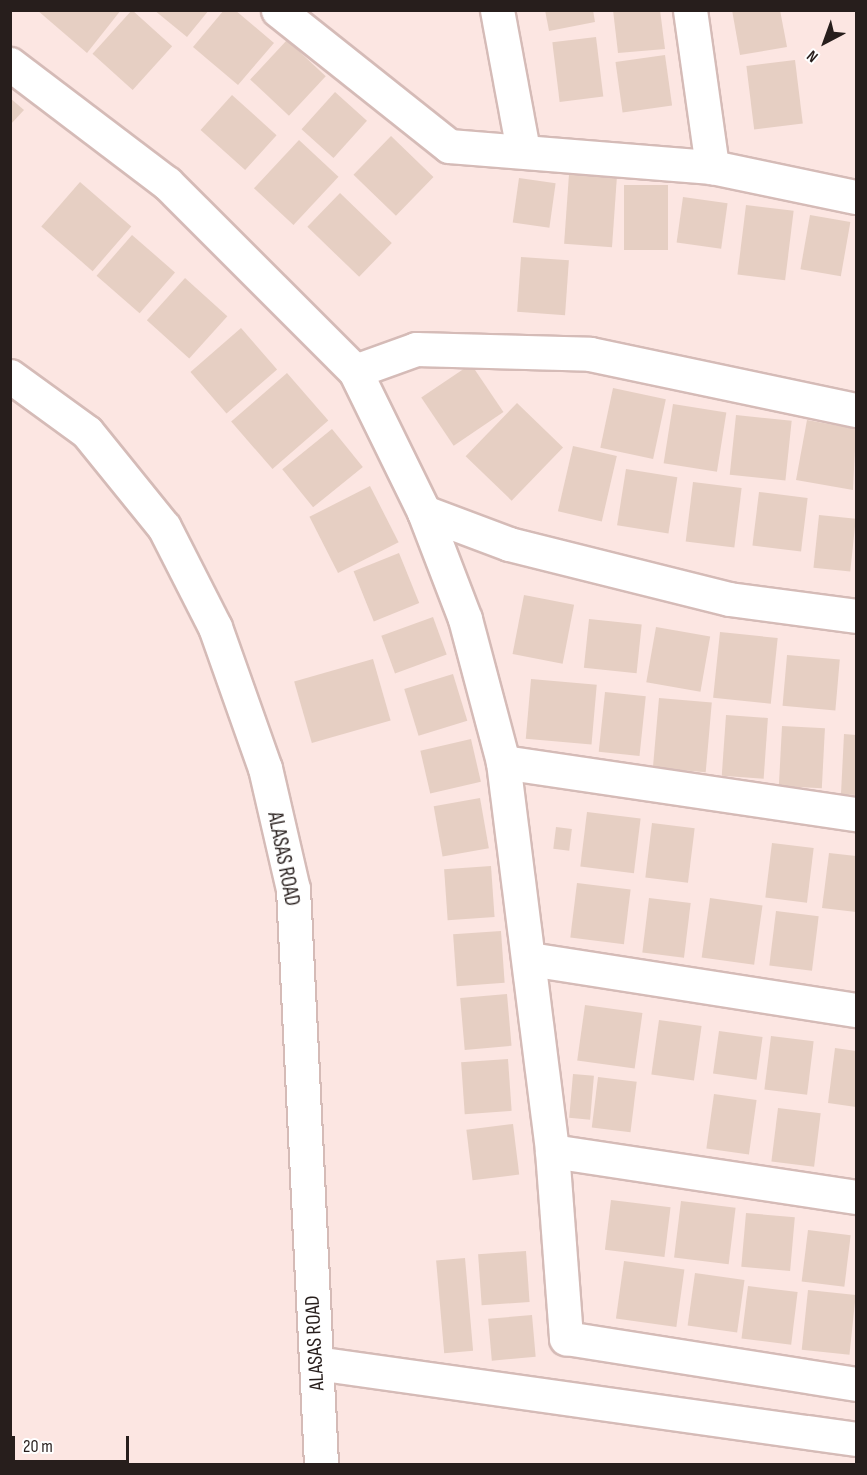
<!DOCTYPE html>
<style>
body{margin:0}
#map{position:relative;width:867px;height:1475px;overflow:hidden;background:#fce6e2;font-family:"Sofia Sans Condensed",sans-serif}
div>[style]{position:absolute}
.building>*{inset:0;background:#e6cfc3;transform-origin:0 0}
.roads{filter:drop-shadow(2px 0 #d5bbb7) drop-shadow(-2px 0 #d5bbb7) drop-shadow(0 2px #d5bbb7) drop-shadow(0 -2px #d5bbb7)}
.minor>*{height:33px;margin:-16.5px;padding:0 16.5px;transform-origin:16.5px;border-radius:16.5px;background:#fff}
.tertiary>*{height:33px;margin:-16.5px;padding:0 16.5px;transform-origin:16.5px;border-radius:16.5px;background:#fff}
span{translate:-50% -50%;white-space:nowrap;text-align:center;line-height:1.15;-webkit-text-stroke:4.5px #fff;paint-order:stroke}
.street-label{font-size:21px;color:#271e1c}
.frame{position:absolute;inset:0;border:12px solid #271e1c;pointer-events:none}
.north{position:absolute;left:795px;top:12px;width:60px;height:60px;-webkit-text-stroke:4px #fff;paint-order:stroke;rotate:221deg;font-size:16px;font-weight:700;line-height:24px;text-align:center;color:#271e1c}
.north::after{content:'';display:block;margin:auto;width:21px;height:27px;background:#271e1c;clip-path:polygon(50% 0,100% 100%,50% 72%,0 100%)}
.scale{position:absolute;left:12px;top:1436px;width:117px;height:27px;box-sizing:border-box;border:3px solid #271e1c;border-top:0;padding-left:8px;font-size:18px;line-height:21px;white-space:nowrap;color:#271e1c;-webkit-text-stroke:4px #fff;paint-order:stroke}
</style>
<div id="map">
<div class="building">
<i style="clip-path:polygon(37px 10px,121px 10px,87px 53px)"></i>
<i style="left:132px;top:10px;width:54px;height:59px;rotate:42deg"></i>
<i style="clip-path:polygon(154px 10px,209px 10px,187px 37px)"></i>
<i style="clip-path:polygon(224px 10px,235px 10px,274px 43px,238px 85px,193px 47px)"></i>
<i style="clip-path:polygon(545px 10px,593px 10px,595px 22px,549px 31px)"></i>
<i style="clip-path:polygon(613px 10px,660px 10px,665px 49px,618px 53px)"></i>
<i style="clip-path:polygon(732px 10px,780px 10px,787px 47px,740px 55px)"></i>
<i style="left:596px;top:37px;width:60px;height:44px;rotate:83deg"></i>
<i style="left:287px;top:40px;width:53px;height:54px;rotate:43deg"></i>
<i style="left:665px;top:55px;width:51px;height:50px;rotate:82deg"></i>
<i style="left:795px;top:60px;width:64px;height:49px;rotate:83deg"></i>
<i style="left:335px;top:92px;width:43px;height:50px;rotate:42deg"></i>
<i style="left:232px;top:95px;width:60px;height:47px;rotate:42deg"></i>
<i style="clip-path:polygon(10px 98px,24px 110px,10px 125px)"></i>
<i style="left:391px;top:136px;width:59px;height:54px;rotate:44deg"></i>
<i style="left:299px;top:140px;width:54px;height:66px;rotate:43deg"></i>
<i style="left:569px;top:174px;width:48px;height:70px;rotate:4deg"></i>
<i style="left:519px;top:178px;width:37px;height:45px;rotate:8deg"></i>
<i style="left:80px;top:182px;width:68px;height:59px;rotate:41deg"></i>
<i style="left:624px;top:185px;width:44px;height:65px"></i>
<i style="left:340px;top:193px;width:72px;height:47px;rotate:44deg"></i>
<i style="left:683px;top:197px;width:45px;height:46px;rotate:8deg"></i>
<i style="left:746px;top:205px;width:48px;height:70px;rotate:7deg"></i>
<i style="left:810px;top:215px;width:41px;height:55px;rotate:10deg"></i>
<i style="left:132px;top:235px;width:57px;height:54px;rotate:41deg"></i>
<i style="left:521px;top:257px;width:48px;height:55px;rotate:4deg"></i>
<i style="left:185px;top:278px;width:57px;height:57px;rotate:42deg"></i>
<i style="left:241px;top:328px;width:55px;height:67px;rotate:49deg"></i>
<i style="left:471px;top:364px;width:58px;height:60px;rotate:56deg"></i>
<i style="left:287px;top:373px;width:63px;height:74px;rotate:49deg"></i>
<i style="left:613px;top:388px;width:54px;height:61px;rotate:12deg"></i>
<i style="left:517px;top:403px;width:64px;height:74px;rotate:44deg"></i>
<i style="left:673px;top:404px;width:54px;height:60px;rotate:9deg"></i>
<i style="left:736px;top:415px;width:56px;height:60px;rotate:6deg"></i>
<i style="clip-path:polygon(807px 420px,856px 429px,853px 490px,796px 480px)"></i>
<i style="left:332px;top:429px;width:49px;height:64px;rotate:51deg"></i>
<i style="left:573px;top:446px;width:45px;height:67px;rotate:13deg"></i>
<i style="left:626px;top:469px;width:52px;height:57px;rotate:9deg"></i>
<i style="left:693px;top:482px;width:49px;height:60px;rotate:7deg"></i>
<i style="left:370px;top:486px;width:63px;height:68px;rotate:63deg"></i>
<i style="left:759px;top:492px;width:49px;height:54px;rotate:7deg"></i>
<i style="left:819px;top:515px;width:37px;height:53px;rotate:6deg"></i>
<i style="left:399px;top:553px;width:54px;height:49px;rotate:68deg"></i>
<i style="left:524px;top:595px;width:51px;height:60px;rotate:11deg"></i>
<i style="left:433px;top:617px;width:40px;height:55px;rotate:70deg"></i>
<i style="left:589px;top:619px;width:53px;height:49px;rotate:6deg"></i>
<i style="left:656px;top:627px;width:55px;height:56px;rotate:10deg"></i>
<i style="left:720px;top:632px;width:58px;height:66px;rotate:6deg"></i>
<i style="left:787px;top:655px;width:53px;height:51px;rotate:5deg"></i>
<i style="left:373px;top:659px;width:64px;height:82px;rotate:74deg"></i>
<i style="left:453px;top:674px;width:49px;height:51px;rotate:73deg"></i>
<i style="left:531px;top:679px;width:66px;height:60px;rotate:5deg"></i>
<i style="left:605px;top:692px;width:41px;height:60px;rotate:6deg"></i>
<i style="left:659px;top:698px;width:53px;height:70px;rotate:5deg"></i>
<i style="left:726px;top:715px;width:42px;height:61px;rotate:4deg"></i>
<i style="left:782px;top:726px;width:43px;height:60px;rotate:3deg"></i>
<i style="clip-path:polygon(844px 734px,856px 735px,856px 795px,841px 794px)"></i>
<i style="left:471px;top:739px;width:44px;height:52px;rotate:77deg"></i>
<i style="left:480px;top:798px;width:51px;height:47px;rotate:80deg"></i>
<i style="left:587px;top:812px;width:54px;height:55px;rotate:7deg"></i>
<i style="left:652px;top:823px;width:43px;height:55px;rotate:7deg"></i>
<i style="left:556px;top:827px;width:16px;height:22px;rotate:7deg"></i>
<i style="left:772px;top:843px;width:42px;height:55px;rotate:7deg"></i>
<i style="clip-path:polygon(829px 853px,856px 856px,856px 912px,822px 908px)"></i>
<i style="left:491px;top:866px;width:51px;height:47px;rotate:86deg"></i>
<i style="left:577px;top:883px;width:54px;height:55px;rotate:7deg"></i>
<i style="left:649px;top:898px;width:42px;height:55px;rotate:7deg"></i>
<i style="left:710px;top:898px;width:53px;height:60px;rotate:8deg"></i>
<i style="left:776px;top:911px;width:43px;height:55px;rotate:7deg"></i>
<i style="left:501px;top:931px;width:52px;height:48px;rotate:86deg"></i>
<i style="left:507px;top:994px;width:52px;height:47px;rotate:85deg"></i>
<i style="left:585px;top:1005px;width:58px;height:56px;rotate:8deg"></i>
<i style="left:659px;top:1020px;width:43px;height:55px;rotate:8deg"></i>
<i style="left:719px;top:1031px;width:44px;height:43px;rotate:8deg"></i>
<i style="left:771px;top:1036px;width:43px;height:54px;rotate:7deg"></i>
<i style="clip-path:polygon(835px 1048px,856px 1051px,856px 1107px,828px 1103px)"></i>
<i style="left:508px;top:1059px;width:52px;height:47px;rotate:86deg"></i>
<i style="left:573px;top:1074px;width:21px;height:44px;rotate:5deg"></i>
<i style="left:598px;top:1077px;width:39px;height:51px;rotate:7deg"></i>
<i style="left:714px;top:1094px;width:43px;height:55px;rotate:8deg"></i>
<i style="left:778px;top:1108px;width:43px;height:54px;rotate:7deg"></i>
<i style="left:513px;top:1124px;width:51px;height:47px;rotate:83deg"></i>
<i style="left:611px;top:1200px;width:60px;height:50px;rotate:7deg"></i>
<i style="left:681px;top:1201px;width:55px;height:57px;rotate:7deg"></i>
<i style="left:746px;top:1213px;width:49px;height:54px;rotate:5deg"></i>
<i style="left:808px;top:1230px;width:43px;height:52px;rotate:7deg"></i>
<i style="left:526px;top:1251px;width:51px;height:48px;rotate:86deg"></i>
<i style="left:465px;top:1258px;width:93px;height:29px;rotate:85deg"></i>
<i style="left:624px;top:1261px;width:61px;height:58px;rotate:8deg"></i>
<i style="left:695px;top:1273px;width:50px;height:53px;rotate:8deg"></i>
<i style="left:748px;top:1286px;width:50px;height:53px;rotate:7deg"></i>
<i style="left:808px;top:1290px;width:48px;height:60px;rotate:6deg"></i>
<i style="left:532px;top:1315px;width:42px;height:44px;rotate:85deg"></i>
</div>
<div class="roads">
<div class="minor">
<i style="left:278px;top:10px;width:218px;rotate:38.5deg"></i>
<i style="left:449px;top:146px;width:264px;rotate:4.6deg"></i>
<i style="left:712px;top:167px;width:147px;rotate:11.8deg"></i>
<i style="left:497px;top:10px;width:142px;rotate:79.5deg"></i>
<i style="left:690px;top:10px;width:159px;rotate:82deg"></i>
<i style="left:10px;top:64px;width:197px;rotate:37.2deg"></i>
<i style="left:167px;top:183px;width:266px;rotate:45deg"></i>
<i style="left:355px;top:371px;width:157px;rotate:63.9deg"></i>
<i style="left:424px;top:512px;width:91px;rotate:20.6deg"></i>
<i style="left:509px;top:544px;width:227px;rotate:14deg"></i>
<i style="left:729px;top:599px;width:128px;rotate:7.6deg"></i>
<i style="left:355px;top:371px;width:65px;rotate:-19.8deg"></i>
<i style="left:416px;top:349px;width:174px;rotate:1.6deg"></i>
<i style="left:590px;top:354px;width:272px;rotate:11.9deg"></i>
<i style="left:424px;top:512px;width:115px;rotate:69deg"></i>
<i style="left:465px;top:619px;width:148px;rotate:75.1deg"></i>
<i style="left:503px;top:762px;width:392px;rotate:82.8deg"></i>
<i style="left:552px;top:1151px;width:307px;rotate:8.6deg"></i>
<i style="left:503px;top:762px;width:357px;rotate:8.4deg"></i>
<i style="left:530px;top:959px;width:330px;rotate:8.9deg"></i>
<i style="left:552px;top:1151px;width:188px;rotate:85.7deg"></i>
<i style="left:566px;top:1338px;width:294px;rotate:9deg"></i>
<i style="left:316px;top:1363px;width:545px;rotate:8.01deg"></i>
</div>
<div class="tertiary">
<i style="left:10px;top:376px;width:95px;rotate:36deg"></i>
<i style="left:87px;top:432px;width:122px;rotate:51deg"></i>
<i style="left:164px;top:527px;width:112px;rotate:63deg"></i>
<i style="left:215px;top:627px;width:150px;rotate:70.5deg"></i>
<i style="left:265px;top:768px;width:124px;rotate:77deg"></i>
<i style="left:293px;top:889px;width:576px;rotate:87.21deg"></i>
</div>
</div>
<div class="street-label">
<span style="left:283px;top:859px;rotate:79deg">ALASAS ROAD</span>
<span style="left:315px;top:1343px;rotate:-93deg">ALASAS ROAD</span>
</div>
<div class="frame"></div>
<div class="north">N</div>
<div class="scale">20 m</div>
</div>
